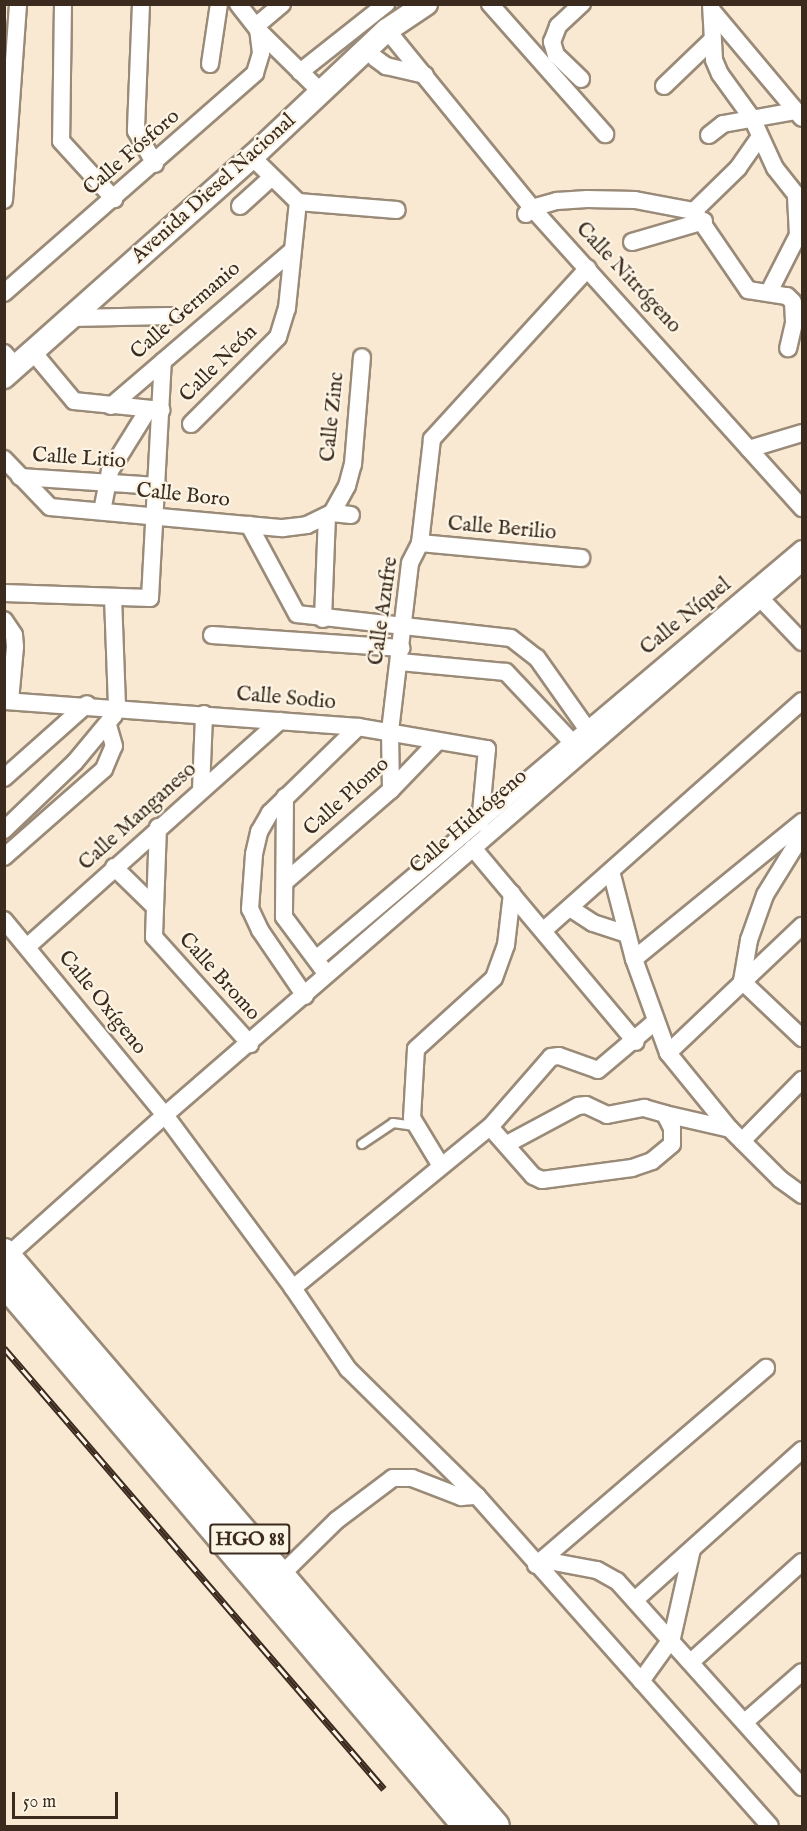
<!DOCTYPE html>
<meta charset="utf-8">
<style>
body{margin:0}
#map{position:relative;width:807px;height:1831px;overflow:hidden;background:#f9e9d3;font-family:"IM FELL English",serif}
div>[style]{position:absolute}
.roads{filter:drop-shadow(2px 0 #9a8a78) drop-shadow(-2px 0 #9a8a78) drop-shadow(0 2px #9a8a78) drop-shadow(0 -2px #9a8a78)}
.lane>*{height:8px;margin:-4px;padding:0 4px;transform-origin:4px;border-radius:4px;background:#fff}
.street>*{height:16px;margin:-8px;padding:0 8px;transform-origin:8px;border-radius:8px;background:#fff}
.secondary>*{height:22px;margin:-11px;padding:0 11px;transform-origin:11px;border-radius:11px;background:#fff}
.primary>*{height:26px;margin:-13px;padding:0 13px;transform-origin:13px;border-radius:13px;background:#fff}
.rail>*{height:7px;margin-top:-3.5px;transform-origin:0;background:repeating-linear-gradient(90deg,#fcf5e5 0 14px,#3b2a1e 0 28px);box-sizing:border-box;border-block:2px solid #3b2a1e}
span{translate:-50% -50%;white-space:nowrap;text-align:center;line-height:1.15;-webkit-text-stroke:4.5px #fcf5e5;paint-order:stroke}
.shield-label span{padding:2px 4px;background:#fcf5e5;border:2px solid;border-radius:4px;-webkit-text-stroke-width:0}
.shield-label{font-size:20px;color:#3b2a1e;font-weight:700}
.street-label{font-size:21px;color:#3b2a1e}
.frame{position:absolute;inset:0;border:6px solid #3b2a1e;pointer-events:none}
.scale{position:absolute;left:12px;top:1792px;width:106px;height:27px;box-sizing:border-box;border:3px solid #3b2a1e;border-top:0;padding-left:8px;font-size:18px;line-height:21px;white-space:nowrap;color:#3b2a1e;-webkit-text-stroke:4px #fcf5e5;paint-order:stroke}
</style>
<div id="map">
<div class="roads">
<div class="lane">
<i style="left:362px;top:1144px;width:37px;rotate:-34deg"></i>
<i style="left:393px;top:1123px;width:22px;rotate:8deg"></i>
</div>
<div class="street">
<i style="left:63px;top:4px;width:137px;rotate:90.8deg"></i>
<i style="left:61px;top:141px;width:79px;rotate:47.6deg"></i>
<i style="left:141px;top:4px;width:127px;rotate:92.3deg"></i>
<i style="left:136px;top:131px;width:38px;rotate:60deg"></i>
<i style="left:238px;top:4px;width:33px;rotate:52deg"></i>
<i style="left:258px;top:30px;width:88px;rotate:44.5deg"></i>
<i style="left:490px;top:4px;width:174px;rotate:48.5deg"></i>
<i style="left:711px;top:4px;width:56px;rotate:86.9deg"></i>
<i style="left:714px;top:60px;width:15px;rotate:67deg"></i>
<i style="left:720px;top:74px;width:54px;rotate:54deg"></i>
<i style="left:752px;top:118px;width:55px;rotate:65.3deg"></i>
<i style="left:775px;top:168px;width:43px;rotate:51.5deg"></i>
<i style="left:713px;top:12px;width:138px;rotate:50deg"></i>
<i style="left:256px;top:26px;width:34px;rotate:-40deg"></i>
<i style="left:387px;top:30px;width:230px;rotate:50.8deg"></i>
<i style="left:532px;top:208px;width:404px;rotate:48deg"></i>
<i style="left:375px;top:58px;width:14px;rotate:36deg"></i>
<i style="left:386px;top:66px;width:40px;rotate:13deg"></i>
<i style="left:210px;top:64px;width:61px;rotate:-81.5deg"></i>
<i style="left:300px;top:72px;width:110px;rotate:-38.3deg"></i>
<i style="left:581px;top:79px;width:35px;rotate:-136deg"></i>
<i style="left:556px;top:55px;width:14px;rotate:-107deg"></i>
<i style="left:552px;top:42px;width:17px;rotate:-69deg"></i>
<i style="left:558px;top:26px;width:33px;rotate:-43deg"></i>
<i style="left:664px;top:86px;width:66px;rotate:-43.8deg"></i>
<i style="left:709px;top:135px;width:18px;rotate:-38deg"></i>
<i style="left:723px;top:124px;width:73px;rotate:-10.2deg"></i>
<i style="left:252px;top:157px;width:64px;rotate:44.4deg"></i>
<i style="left:4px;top:200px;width:196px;rotate:-85.9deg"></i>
<i style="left:298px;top:202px;width:99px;rotate:4.6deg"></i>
<i style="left:240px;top:206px;width:43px;rotate:-42.2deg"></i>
<i style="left:694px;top:211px;width:62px;rotate:-44.3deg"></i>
<i style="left:738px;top:168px;width:38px;rotate:-55deg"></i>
<i style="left:526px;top:214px;width:8px;rotate:-45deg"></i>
<i style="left:532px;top:208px;width:26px;rotate:-16deg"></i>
<i style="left:557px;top:201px;width:30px;rotate:-4deg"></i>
<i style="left:587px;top:199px;width:48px;rotate:1.2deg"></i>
<i style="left:635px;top:200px;width:60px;rotate:10.6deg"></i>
<i style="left:694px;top:211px;width:96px;rotate:55.6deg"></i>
<i style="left:748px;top:290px;width:39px;rotate:9deg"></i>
<i style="left:787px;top:296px;width:8px;rotate:45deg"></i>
<i style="left:793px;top:302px;width:21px;rotate:87deg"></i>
<i style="left:794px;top:323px;width:26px;rotate:103deg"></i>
<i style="left:632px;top:242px;width:75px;rotate:-16.3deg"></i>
<i style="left:769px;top:292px;width:64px;rotate:-63deg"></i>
<i style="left:798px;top:235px;width:39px;rotate:-93deg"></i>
<i style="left:4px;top:293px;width:334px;rotate:-41.2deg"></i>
<i style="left:255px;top:73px;width:21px;rotate:-73deg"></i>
<i style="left:261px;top:53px;width:23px;rotate:-97deg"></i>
<i style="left:71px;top:318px;width:99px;rotate:-1.2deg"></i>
<i style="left:33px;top:352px;width:64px;rotate:50.1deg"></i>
<i style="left:74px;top:401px;width:88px;rotate:5.8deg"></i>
<i style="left:4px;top:353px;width:18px;rotate:49deg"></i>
<i style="left:111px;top:406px;width:238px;rotate:-40.6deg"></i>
<i style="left:191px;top:424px;width:123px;rotate:-45deg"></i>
<i style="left:278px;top:337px;width:30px;rotate:-73deg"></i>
<i style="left:287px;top:308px;width:107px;rotate:-84.1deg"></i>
<i style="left:749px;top:449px;width:55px;rotate:-16.8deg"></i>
<i style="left:4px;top:459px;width:66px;rotate:46.2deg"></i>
<i style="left:50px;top:507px;width:234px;rotate:5.2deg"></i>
<i style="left:283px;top:528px;width:24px;rotate:-7deg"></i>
<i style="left:307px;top:525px;width:28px;rotate:-26deg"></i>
<i style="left:332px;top:513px;width:19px;rotate:6deg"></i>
<i style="left:20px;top:477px;width:138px;rotate:3.7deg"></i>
<i style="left:102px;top:511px;width:41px;rotate:-78.7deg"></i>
<i style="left:110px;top:471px;width:72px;rotate:-58.1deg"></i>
<i style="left:332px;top:513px;width:31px;rotate:-61deg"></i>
<i style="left:347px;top:486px;width:23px;rotate:-75deg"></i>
<i style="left:353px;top:464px;width:107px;rotate:-85.2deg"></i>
<i style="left:249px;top:525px;width:101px;rotate:61.7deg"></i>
<i style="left:297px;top:614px;width:215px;rotate:6.4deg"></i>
<i style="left:511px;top:638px;width:33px;rotate:38deg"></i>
<i style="left:537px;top:658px;width:95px;rotate:54.8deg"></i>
<i style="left:420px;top:543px;width:162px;rotate:5.3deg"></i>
<i style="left:4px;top:593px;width:146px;rotate:2deg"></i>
<i style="left:150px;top:598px;width:237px;rotate:-86.9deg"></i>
<i style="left:762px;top:600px;width:58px;rotate:46.4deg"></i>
<i style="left:323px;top:619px;width:102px;rotate:-87.8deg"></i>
<i style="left:4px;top:620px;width:18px;rotate:56deg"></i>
<i style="left:14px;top:635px;width:12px;rotate:85deg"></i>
<i style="left:15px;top:647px;width:54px;rotate:95.3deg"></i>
<i style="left:212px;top:635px;width:190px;rotate:3.9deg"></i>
<i style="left:400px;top:662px;width:106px;rotate:5.4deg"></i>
<i style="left:506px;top:672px;width:95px;rotate:46.7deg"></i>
<i style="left:4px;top:701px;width:355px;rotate:4.2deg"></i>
<i style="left:358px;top:727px;width:131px;rotate:9.7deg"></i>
<i style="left:487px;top:749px;width:74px;rotate:95.4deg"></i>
<i style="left:4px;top:778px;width:111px;rotate:-41.7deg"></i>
<i style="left:201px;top:790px;width:76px;rotate:-87.7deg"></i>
<i style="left:391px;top:790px;width:59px;rotate:-91deg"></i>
<i style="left:390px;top:731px;width:169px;rotate:-83.2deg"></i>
<i style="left:410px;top:563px;width:22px;rotate:-63deg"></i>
<i style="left:420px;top:543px;width:105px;rotate:-83.4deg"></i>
<i style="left:432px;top:439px;width:231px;rotate:-47.6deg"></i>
<i style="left:285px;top:797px;width:120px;rotate:90.5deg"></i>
<i style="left:284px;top:917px;width:64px;rotate:53.3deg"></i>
<i style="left:158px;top:827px;width:110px;rotate:92.1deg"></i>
<i style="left:154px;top:937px;width:144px;rotate:48.1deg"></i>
<i style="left:4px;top:830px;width:98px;rotate:-43.8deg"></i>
<i style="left:75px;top:762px;width:61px;rotate:-50.3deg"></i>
<i style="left:114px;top:715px;width:9px;rotate:-72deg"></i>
<i style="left:117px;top:706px;width:109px;rotate:-92.1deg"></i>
<i style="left:802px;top:835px;width:70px;rotate:121.7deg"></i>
<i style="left:765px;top:895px;width:48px;rotate:109.6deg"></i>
<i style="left:749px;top:940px;width:42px;rotate:99.7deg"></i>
<i style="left:742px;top:981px;width:83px;rotate:43.5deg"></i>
<i style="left:473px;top:848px;width:253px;rotate:50deg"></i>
<i style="left:4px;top:857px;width:133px;rotate:-41.3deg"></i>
<i style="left:104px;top:769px;width:25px;rotate:-67deg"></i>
<i style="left:114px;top:746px;width:22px;rotate:-106deg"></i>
<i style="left:114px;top:867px;width:54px;rotate:44.3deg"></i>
<i style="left:611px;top:871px;width:91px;rotate:75.4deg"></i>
<i style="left:634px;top:959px;width:100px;rotate:70.1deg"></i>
<i style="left:668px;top:1053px;width:98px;rotate:50.8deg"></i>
<i style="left:730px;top:1129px;width:71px;rotate:45deg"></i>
<i style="left:780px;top:1179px;width:27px;rotate:36deg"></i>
<i style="left:285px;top:882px;width:140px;rotate:-41deg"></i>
<i style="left:391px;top:790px;width:66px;rotate:-46.2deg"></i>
<i style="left:570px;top:908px;width:27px;rotate:33deg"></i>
<i style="left:593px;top:923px;width:36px;rotate:18deg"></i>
<i style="left:4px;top:920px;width:253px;rotate:50.5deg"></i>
<i style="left:165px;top:1115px;width:215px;rotate:53.5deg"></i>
<i style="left:293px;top:1288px;width:98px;rotate:55.8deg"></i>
<i style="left:348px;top:1369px;width:181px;rotate:44.6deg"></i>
<i style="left:477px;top:1496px;width:441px;rotate:48.4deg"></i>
<i style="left:544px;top:930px;width:345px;rotate:-41.6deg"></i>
<i style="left:27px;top:947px;width:339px;rotate:-41.8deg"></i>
<i style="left:316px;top:959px;width:636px;rotate:-40.15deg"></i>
<i style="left:634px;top:959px;width:217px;rotate:-39.2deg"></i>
<i style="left:305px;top:996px;width:80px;rotate:-124.3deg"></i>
<i style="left:260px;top:930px;width:23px;rotate:-115deg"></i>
<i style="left:250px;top:909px;width:55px;rotate:-85.8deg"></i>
<i style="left:254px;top:854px;width:23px;rotate:-77deg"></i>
<i style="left:259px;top:832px;width:22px;rotate:-60deg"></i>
<i style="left:270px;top:813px;width:123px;rotate:-44.3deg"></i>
<i style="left:668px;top:1053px;width:185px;rotate:-43.5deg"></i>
<i style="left:490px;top:1127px;width:65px;rotate:48.7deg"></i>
<i style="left:533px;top:1176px;width:10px;rotate:24deg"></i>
<i style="left:542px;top:1180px;width:91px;rotate:-7.6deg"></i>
<i style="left:632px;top:1168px;width:21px;rotate:-19deg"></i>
<i style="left:652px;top:1161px;width:26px;rotate:-40deg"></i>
<i style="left:672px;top:1144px;width:16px;rotate:-90deg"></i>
<i style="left:672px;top:1128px;width:16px;rotate:-117deg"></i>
<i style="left:665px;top:1114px;width:67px;rotate:13deg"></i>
<i style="left:742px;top:1141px;width:86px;rotate:-45.5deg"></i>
<i style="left:507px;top:1144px;width:81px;rotate:-28.2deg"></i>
<i style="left:578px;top:1106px;width:8px;rotate:-7deg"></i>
<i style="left:586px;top:1105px;width:23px;rotate:25deg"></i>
<i style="left:607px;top:1115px;width:38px;rotate:-11deg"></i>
<i style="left:644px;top:1108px;width:22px;rotate:16deg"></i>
<i style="left:441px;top:1166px;width:56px;rotate:-121.1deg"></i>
<i style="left:412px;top:1118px;width:69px;rotate:-86.7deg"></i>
<i style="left:416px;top:1049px;width:105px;rotate:-42.3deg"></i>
<i style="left:494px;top:978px;width:35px;rotate:-70deg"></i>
<i style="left:506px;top:945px;width:52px;rotate:-83.4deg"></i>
<i style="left:4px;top:1259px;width:216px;rotate:-41.8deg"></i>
<i style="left:165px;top:1115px;width:843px;rotate:-40.91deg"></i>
<i style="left:293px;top:1288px;width:254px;rotate:-39.3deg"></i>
<i style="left:490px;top:1127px;width:93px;rotate:-48.9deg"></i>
<i style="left:551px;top:1057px;width:8px;rotate:-7deg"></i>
<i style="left:559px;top:1056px;width:41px;rotate:19.7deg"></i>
<i style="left:598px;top:1070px;width:76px;rotate:-40.2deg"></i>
<i style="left:543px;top:1560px;width:55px;rotate:10.5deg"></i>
<i style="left:597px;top:1570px;width:23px;rotate:29deg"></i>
<i style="left:617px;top:1581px;width:277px;rotate:48.1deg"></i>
<i style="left:536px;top:1565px;width:303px;rotate:-40.6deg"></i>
<i style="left:281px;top:1575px;width:78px;rotate:-44.5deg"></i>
<i style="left:337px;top:1520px;width:70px;rotate:-36.9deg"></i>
<i style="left:393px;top:1478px;width:19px"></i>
<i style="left:412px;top:1478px;width:53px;rotate:21.2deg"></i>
<i style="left:461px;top:1497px;width:16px;rotate:-4deg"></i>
<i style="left:636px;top:1599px;width:223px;rotate:-41.9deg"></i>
<i style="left:692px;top:1661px;width:148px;rotate:-42deg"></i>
<i style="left:641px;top:1681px;width:53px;rotate:-54.2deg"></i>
<i style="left:672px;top:1638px;width:91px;rotate:-77.3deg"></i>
<i style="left:746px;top:1721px;width:74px;rotate:-41.2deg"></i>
</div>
<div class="secondary">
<i style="left:4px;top:377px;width:332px;rotate:-41.6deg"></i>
<i style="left:252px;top:157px;width:185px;rotate:-43.3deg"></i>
<i style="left:387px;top:30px;width:47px;rotate:-33.7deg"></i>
</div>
<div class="primary">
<i style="left:4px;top:1252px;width:756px;rotate:49.4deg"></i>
<i style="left:4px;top:1283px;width:713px;rotate:49.61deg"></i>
</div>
</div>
<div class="rail">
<i style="left:4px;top:1348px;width:582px;rotate:49.25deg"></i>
</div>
<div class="shield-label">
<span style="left:250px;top:1539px">HGO 88</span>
</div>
<div class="street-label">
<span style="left:132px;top:153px;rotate:-41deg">Calle Fósforo</span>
<span style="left:214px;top:189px;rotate:-42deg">Avenida Diesel Nacional</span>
<span style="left:628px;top:278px;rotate:47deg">Calle Nitrógeno</span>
<span style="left:186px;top:311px;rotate:-41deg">Calle Germanio</span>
<span style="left:219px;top:364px;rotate:-45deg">Calle Neón</span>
<span style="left:333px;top:417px;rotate:-84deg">Calle Zinc</span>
<span style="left:79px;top:459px;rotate:4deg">Calle Litio</span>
<span style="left:183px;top:496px;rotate:6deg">Calle Boro</span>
<span style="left:502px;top:529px;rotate:5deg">Calle Berilio</span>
<span style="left:384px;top:611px;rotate:-82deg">Calle Azufre</span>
<span style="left:686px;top:617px;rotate:-39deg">Calle Níquel</span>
<span style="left:286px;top:699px;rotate:5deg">Calle Sodio</span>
<span style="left:347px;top:797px;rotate:-42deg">Calle Plomo</span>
<span style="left:138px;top:817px;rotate:-42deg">Calle Manganeso</span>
<span style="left:469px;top:822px;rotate:-41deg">Calle Hidrógeno</span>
<span style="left:219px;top:977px;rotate:48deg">Calle Bromo</span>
<span style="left:102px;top:1003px;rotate:51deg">Calle Oxígeno</span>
</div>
<div class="frame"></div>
<div class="scale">50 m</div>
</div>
